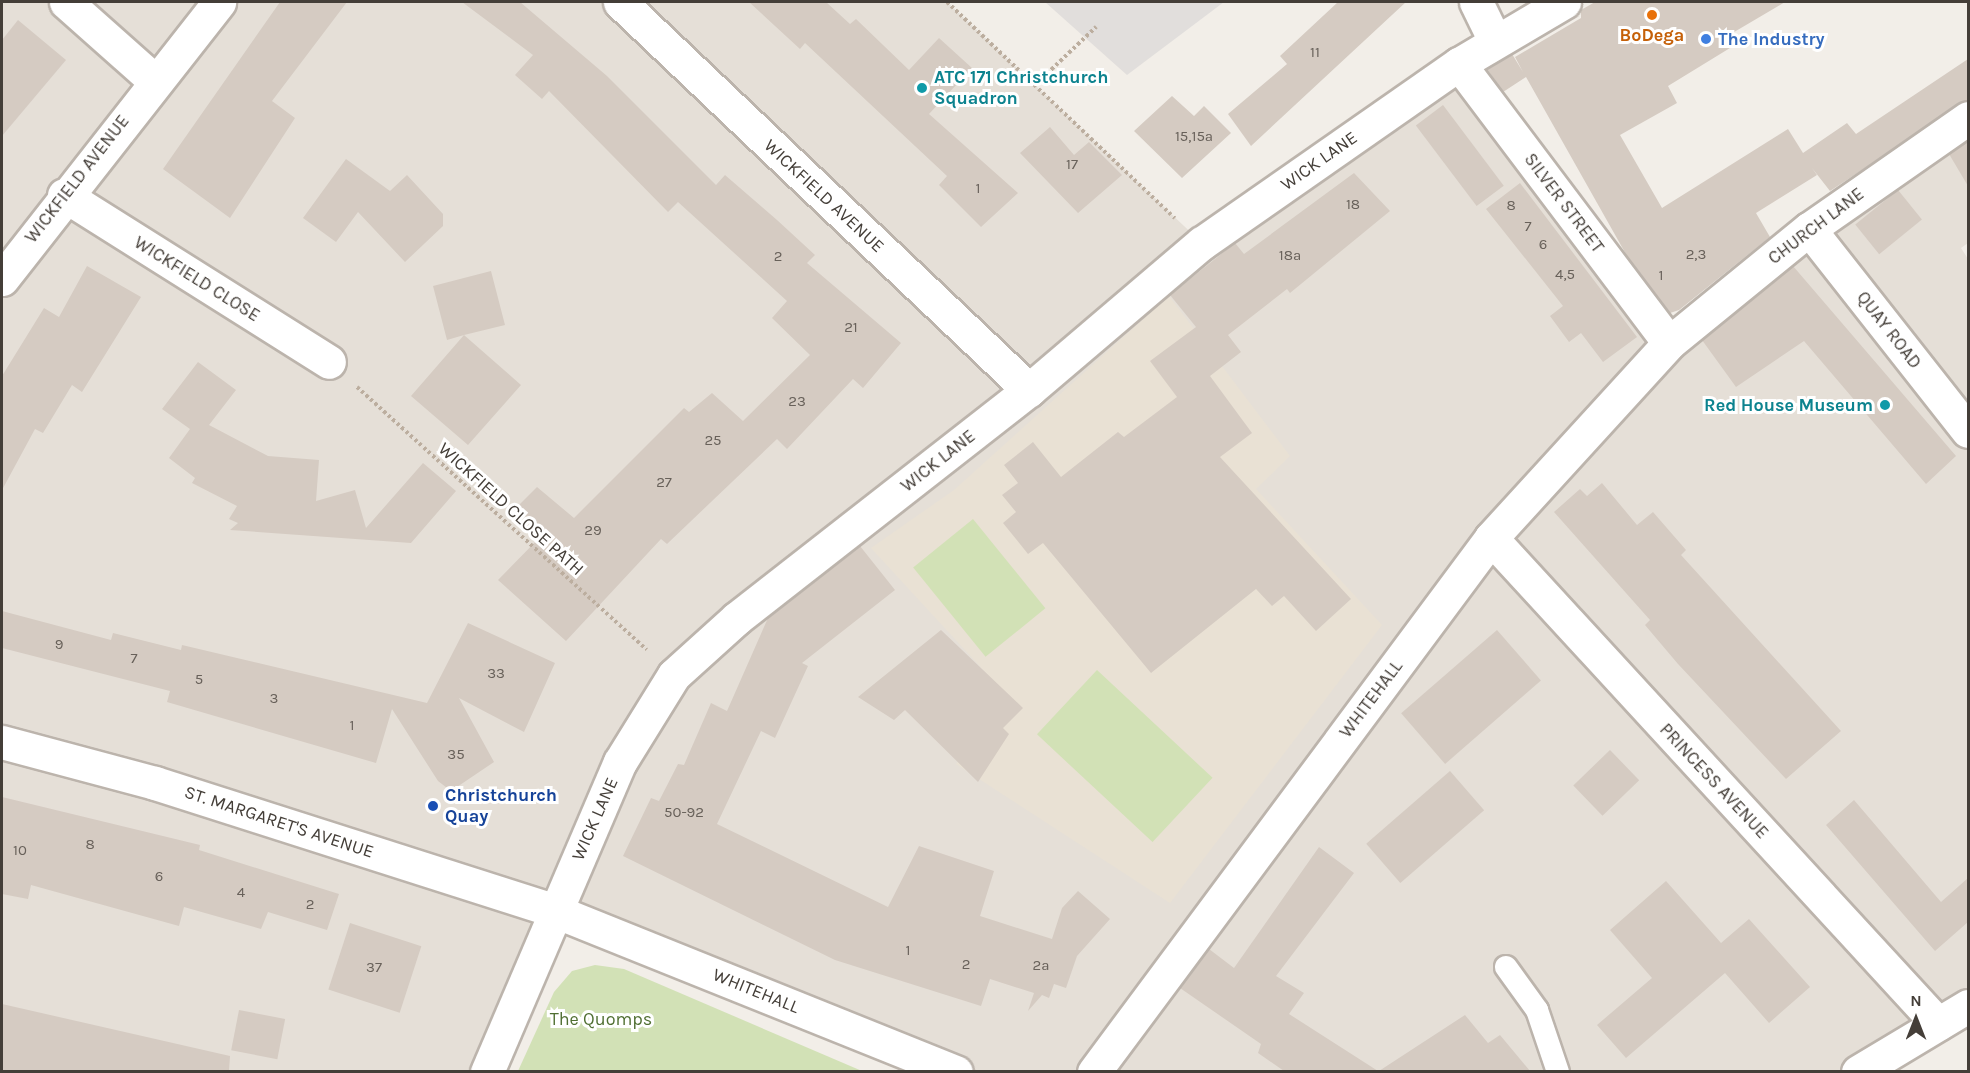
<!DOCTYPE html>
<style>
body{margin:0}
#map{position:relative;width:1970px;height:1073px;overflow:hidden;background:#f2eee8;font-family:Karla,sans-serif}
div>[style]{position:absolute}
.residential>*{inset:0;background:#e5dfd7}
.education>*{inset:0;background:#e9e1d4}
.green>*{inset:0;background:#d2e1b6;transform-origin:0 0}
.parking>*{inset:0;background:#e1dedc}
.building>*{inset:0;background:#d5cbc2;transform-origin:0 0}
.path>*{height:4px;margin-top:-2px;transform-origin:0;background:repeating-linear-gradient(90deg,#bcae9f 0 3px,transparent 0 6px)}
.roads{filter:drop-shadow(2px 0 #bcb4ac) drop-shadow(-2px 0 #bcb4ac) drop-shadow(0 2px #bcb4ac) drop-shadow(0 -2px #bcb4ac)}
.service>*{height:22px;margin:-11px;padding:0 11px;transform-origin:11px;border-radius:11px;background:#fff}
.minor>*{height:33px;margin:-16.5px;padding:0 16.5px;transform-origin:16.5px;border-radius:16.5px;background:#fff}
.dots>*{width:16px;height:16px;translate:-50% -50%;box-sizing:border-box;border:3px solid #fff;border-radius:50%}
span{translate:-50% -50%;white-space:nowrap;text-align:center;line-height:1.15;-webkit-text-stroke:6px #fff;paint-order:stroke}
.number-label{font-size:15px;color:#68615a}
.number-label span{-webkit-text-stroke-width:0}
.food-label{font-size:18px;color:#c56008;font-weight:700}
.shop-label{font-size:18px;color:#366cbe;font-weight:700}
.left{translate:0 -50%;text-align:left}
.culture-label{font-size:18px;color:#0d838f;font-weight:700}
.right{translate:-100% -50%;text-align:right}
.street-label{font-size:18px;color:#443e38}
.transit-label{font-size:18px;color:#164399;font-weight:700}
.park-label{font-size:18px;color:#506f32}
.frame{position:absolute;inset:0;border:3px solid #443e38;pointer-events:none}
.north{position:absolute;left:1886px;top:989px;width:60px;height:60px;-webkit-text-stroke:4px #fff;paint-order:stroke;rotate:0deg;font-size:16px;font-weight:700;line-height:24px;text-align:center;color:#443e38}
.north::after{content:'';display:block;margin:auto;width:21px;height:27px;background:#443e38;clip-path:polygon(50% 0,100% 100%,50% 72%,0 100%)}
</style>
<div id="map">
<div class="residential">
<i style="clip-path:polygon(2px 2px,947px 2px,1202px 243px,1459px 64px,1669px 342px,1968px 118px,1968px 243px,1961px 248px,1968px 259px,1968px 1006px,1858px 1072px,956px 1071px,555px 911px,487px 1071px,2px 1072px)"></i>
</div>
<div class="education">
<i style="clip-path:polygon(1169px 296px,1290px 456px,1256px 489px,1382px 625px,1170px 903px,956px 764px,1011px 700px,871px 548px,954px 490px)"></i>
</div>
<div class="green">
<i style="left:973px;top:519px;width:115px;height:77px;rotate:51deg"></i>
<i style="left:1097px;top:670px;width:158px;height:88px;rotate:43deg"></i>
<i style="clip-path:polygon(595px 965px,624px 969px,862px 1071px,518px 1071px,554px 992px,572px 971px)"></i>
</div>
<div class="parking">
<i style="clip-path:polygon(1045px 2px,1224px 2px,1127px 75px)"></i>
</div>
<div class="building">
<i style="clip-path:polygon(280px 2px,347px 2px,272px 101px,295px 118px,230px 218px,163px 169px)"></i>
<i style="clip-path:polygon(462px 2px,520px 2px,607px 76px,716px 185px,725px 175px,777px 220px,815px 255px,807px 263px,901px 343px,863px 388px,853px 379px,787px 449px,777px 439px,667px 544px,661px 539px,566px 641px,498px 580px,544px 533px,516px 508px,537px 487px,574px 518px,684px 408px,689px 412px,712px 393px,743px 421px,810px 355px,772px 318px,787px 301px,678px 202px,668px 212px,549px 91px,542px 99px,515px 75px,533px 55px)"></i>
<i style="clip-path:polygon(749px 2px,826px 2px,850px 24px,856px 19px,909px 70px,939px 38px,972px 68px,929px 114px,1018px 193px,981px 227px,939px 185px,947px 176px,805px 43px,800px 49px)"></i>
<i style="clip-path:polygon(1338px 2px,1406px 2px,1251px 146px,1228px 114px,1287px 64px,1280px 56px)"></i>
<i style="clip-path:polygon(1595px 2px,1785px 2px,1724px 38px,1730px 48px,1668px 86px,1677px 103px,1620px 135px,1662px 208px,1788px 129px,1803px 153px,1847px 123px,1856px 134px,1968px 59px,1968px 100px,1830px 191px,1812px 168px,1817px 175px,1756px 213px,1770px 237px,1679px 310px,1670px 313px,1627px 256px,1526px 77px,1503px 92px,1487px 69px,1512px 54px,1523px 72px,1515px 57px,1581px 18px,1581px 10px)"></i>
<i style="clip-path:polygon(18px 20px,66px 60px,2px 136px,2px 40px)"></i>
<i style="clip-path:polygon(1172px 96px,1194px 116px,1204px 106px,1231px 133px,1182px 178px,1134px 131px)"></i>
<i style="left:1443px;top:105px;width:101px;height:34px;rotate:53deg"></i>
<i style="clip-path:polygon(1050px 127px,1074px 155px,1089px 142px,1122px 175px,1078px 213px,1020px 153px)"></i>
<i style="clip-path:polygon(1968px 141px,1968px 186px,1949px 154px)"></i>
<i style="clip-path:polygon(346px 159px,390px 191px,407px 175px,443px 214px,443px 226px,405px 262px,358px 212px,336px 242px,303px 218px)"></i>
<i style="clip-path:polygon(1354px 173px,1390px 211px,1290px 293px,1287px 289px,1228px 335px,1241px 352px,1210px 376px,1252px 433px,1220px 457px,1351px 599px,1316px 631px,1284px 596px,1272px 606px,1256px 589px,1151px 673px,1043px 543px,1028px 554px,1003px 523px,1016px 512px,1002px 495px,1018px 483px,1004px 465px,1033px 442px,1061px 477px,1118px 432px,1124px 437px,1177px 397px,1150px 361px,1196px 327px,1170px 295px,1235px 243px,1244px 254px)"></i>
<i style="clip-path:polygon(1520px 183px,1637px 337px,1603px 362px,1581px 333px,1569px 342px,1550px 316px,1563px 306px,1486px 209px)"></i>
<i style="left:1898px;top:190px;width:38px;height:55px;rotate:51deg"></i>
<i style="clip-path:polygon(87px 266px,141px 297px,82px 392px,72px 385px,43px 433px,35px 429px,2px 490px,2px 376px,44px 308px,59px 317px)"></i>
<i style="clip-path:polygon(1793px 266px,1956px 456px,1926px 484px,1804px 341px,1736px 387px,1702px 340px)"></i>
<i style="clip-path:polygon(491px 271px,505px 325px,464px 335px,521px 385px,468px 445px,411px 396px,464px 335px,447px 340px,433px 286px)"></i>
<i style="clip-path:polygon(198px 362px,236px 390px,209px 425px,268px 456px,319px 460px,316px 501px,355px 490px,366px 528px,423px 463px,456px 491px,411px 543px,230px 530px,238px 523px,229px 519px,237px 506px,192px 483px,195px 478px,169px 458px,190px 429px,162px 409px)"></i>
<i style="clip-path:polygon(1602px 483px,1637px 525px,1653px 512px,1686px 550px,1681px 555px,1841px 731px,1786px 779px,1678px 664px,1645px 625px,1650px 620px,1554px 512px,1580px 489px,1587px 496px)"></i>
<i style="clip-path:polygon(860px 546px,895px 590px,802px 663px,808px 666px,775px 738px,761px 731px,717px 824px,888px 907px,919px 846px,994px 871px,980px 916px,1052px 939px,1062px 908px,1078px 891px,1110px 919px,1077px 956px,1066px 988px,1054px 984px,1049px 998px,1042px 995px,1028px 1011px,1034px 993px,990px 979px,981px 1006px,835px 960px,623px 856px,651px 798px,659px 801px,678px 764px,684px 765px,711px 703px,727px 711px,768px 618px)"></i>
<i style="clip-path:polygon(2px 611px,111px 640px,113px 633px,181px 650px,182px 645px,427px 703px,468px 623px,555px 663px,524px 732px,459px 698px,494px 762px,451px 791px,438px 781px,392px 709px,376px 763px,167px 702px,170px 691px,2px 648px)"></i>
<i style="clip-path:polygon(941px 630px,1023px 708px,1003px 728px,1009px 734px,978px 782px,905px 710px,894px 720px,858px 697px)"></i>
<i style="left:1497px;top:630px;width:67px;height:127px;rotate:49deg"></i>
<i style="left:1610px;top:750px;width:42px;height:51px;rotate:46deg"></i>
<i style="left:1450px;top:771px;width:52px;height:111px;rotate:49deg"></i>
<i style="clip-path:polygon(2px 797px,200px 845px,199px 850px,339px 894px,327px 930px,268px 912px,261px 929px,184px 907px,179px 926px,31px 885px,28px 899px,2px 894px)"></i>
<i style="clip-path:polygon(1854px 800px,1941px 902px,1968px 878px,1968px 922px,1935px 951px,1826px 825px)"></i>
<i style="clip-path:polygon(1319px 847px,1354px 873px,1276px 976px,1304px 993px,1289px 1014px,1378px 1071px,1284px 1071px,1258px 1053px,1261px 1044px,1180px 988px,1209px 949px,1234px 968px)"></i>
<i style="clip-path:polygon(1666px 881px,1721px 943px,1749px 919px,1810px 987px,1769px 1023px,1725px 973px,1626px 1058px,1597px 1025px,1652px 978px,1610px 930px)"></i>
<i style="left:350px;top:923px;width:75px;height:70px;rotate:18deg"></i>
<i style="clip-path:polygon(2px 1004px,230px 1056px,229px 1071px,2px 1071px)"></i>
<i style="left:239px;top:1010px;width:47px;height:41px;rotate:11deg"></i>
<i style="clip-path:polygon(1465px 1015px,1488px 1043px,1500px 1035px,1530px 1071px,1379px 1071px)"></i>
</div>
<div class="path">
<i style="left:947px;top:2px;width:314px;rotate:43.5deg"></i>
<i style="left:1034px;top:86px;width:86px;rotate:-43.6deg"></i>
<i style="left:357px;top:387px;width:391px;rotate:42.2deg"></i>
</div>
<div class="roads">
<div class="service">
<i style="left:1506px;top:967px;width:53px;rotate:54.2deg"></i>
<i style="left:1537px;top:1010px;width:65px;rotate:71.3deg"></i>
</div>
<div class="minor">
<i style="left:66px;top:2px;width:118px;rotate:41.6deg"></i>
<i style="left:620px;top:2px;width:564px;rotate:43.49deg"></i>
<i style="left:1476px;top:2px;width:43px;rotate:64deg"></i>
<i style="left:1459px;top:64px;width:349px;rotate:53deg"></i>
<i style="left:64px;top:195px;width:313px;rotate:32.2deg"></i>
<i style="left:1809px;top:229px;width:257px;rotate:51.8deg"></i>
<i style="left:2px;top:279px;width:352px;rotate:-51.9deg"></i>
<i style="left:1491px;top:538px;width:660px;rotate:47.39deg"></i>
<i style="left:2px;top:742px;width:158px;rotate:15deg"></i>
<i style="left:155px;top:783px;width:420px;rotate:17.7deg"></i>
<i style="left:555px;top:911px;width:432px;rotate:21.9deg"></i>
<i style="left:487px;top:1072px;width:337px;rotate:-66.8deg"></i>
<i style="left:620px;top:762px;width:102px;rotate:-58.2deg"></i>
<i style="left:674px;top:675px;width:85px;rotate:-42.1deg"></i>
<i style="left:737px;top:618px;width:370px;rotate:-38deg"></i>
<i style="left:1029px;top:390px;width:227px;rotate:-40.4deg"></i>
<i style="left:1202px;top:243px;width:313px;rotate:-34.9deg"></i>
<i style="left:1459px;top:64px;width:122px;rotate:-30.6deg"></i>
<i style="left:1094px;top:1072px;width:665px;rotate:-53.37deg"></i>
<i style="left:1491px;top:538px;width:264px;rotate:-47.6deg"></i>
<i style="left:1669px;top:343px;width:181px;rotate:-39.2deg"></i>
<i style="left:1809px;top:229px;width:194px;rotate:-34.9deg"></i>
<i style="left:1858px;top:1072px;width:128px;rotate:-31deg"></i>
</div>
</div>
<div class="dots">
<i style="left:1652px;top:15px;background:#e8710a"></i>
<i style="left:1706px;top:39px;background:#3f7fe0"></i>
<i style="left:922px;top:88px;background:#0f9aa8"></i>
<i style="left:1885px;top:405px;background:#0f9aa8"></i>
<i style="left:433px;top:806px;background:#1a4fb4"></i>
</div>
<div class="number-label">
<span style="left:1315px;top:53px">11</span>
<span style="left:1194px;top:137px">15,15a</span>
<span style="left:1072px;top:165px">17</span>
<span style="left:978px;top:189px">1</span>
<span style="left:1353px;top:205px">18</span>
<span style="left:1511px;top:206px">8</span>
<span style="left:1528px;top:227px">7</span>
<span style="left:1543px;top:245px">6</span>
<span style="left:1696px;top:255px">2,3</span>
<span style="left:1290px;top:256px">18a</span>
<span style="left:778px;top:257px">2</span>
<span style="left:1565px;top:275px">4,5</span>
<span style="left:1661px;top:276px">1</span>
<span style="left:851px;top:328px">21</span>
<span style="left:797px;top:402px">23</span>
<span style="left:713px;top:441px">25</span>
<span style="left:664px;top:483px">27</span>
<span style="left:593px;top:531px">29</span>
<span style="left:59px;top:645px">9</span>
<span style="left:134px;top:659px">7</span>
<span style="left:496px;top:674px">33</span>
<span style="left:199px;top:680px">5</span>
<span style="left:274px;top:699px">3</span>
<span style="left:352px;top:726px">1</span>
<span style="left:456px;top:755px">35</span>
<span style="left:684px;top:813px">50-92</span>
<span style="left:90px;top:845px">8</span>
<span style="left:20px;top:851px">10</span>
<span style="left:159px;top:877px">6</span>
<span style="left:241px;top:893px">4</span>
<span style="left:310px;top:905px">2</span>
<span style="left:908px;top:951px">1</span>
<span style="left:966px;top:965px">2</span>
<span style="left:1041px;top:966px">2a</span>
<span style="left:374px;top:968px">37</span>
</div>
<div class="food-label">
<span style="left:1652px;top:35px">BoDega</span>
</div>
<div class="shop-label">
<span class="left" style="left:1718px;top:39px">The Industry</span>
</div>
<div class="culture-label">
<span class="left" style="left:934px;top:88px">ATC 171 Christchurch<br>Squadron</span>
<span class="right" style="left:1873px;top:405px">Red House Museum</span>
</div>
<div class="street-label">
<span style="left:1319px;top:161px;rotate:-35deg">WICK LANE</span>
<span style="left:77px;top:179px;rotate:-52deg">WICKFIELD AVENUE</span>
<span style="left:824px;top:196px;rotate:43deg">WICKFIELD AVENUE</span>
<span style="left:1564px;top:203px;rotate:53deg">SILVER STREET</span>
<span style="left:1816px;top:226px;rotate:-37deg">CHURCH LANE</span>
<span style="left:197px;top:279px;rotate:32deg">WICKFIELD CLOSE</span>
<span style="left:1889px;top:330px;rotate:52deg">QUAY ROAD</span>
<span style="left:938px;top:461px;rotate:-38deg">WICK LANE</span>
<span style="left:511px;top:509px;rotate:42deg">WICKFIELD CLOSE PATH</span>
<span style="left:1371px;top:699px;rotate:-53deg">WHITEHALL</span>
<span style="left:1714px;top:781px;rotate:47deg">PRINCESS AVENUE</span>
<span style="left:595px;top:819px;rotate:-66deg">WICK LANE</span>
<span style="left:279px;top:822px;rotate:18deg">ST. MARGARET'S AVENUE</span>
<span style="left:756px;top:991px;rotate:22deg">WHITEHALL</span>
</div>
<div class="transit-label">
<span class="left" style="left:445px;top:806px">Christchurch<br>Quay</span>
</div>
<div class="park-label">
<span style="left:601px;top:1019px">The Quomps</span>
</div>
<div class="frame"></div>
<div class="north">N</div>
</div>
